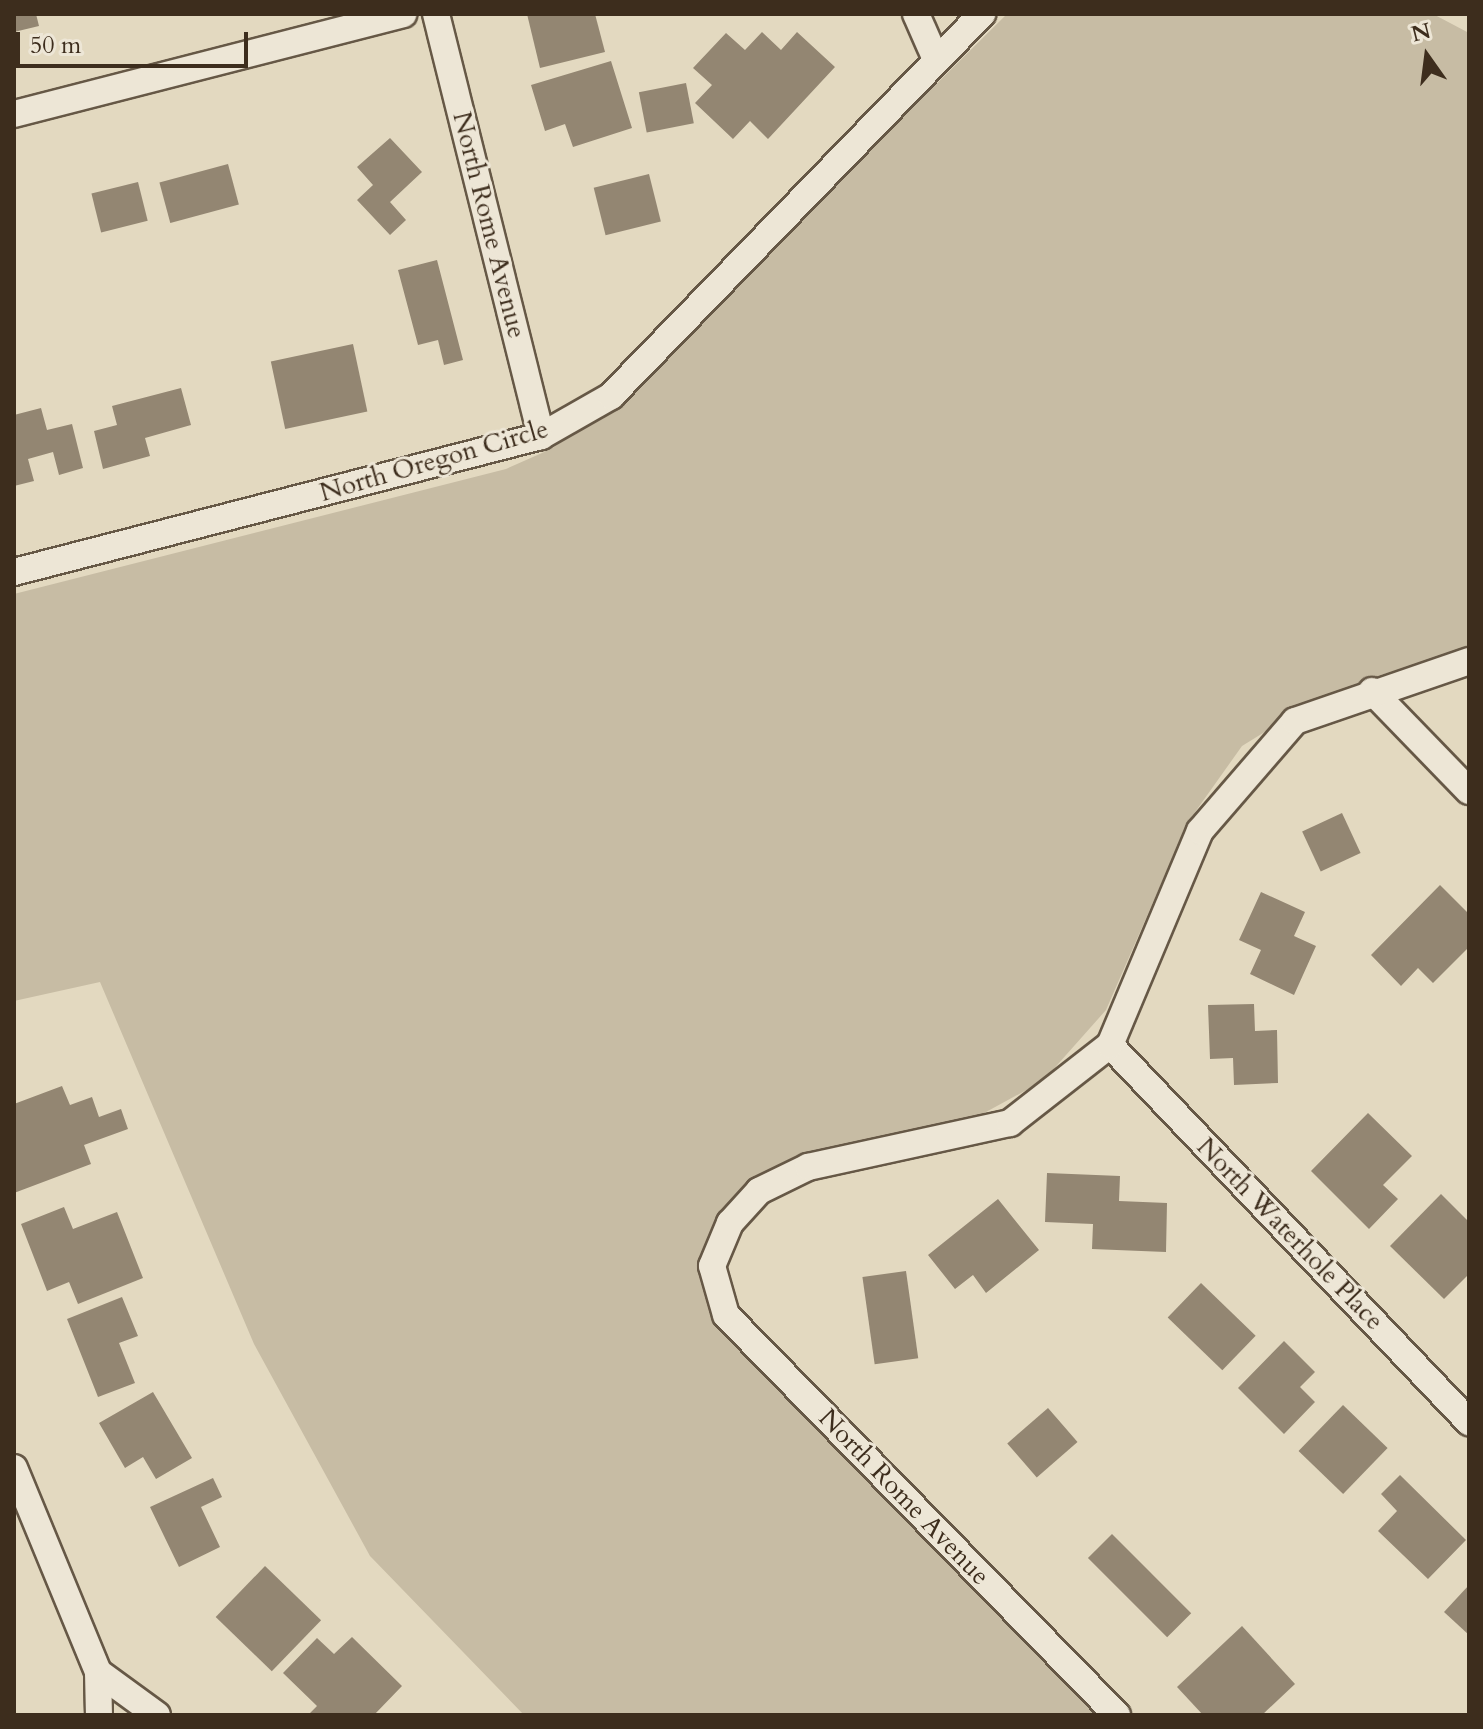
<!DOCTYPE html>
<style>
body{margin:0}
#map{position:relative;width:1483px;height:1729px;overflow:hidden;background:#e3d9c0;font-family:Cardo,serif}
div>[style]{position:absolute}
.green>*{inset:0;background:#c7bca4}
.building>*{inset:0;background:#938672;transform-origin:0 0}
.roads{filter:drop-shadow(2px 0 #665846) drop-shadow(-2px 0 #665846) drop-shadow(0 2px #665846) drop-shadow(0 -2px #665846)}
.street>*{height:26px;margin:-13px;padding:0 13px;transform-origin:13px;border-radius:13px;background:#ede6d6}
span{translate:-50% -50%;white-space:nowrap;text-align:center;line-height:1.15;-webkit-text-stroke:6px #ede6d6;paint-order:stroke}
.street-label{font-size:26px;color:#3d2d1d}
.frame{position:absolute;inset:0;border:16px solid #3d2d1d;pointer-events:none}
.north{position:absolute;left:1387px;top:16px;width:80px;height:80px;-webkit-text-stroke:6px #ede6d6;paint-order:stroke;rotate:346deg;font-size:22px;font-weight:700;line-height:32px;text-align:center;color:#3d2d1d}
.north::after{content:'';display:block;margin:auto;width:28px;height:36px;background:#3d2d1d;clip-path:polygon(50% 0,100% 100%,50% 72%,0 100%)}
.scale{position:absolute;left:16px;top:32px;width:232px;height:36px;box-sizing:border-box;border:4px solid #3d2d1d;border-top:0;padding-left:10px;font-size:24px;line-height:28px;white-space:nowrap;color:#3d2d1d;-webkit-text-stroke:6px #ede6d6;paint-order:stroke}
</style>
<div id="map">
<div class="green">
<i style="clip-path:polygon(1007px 14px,1433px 14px,1469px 33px,1469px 647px,1365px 680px,1307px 706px,1242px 746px,1188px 822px,1106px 1010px,1043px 1081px,975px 1118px,798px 1156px,739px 1193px,718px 1222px,704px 1257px,708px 1300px,740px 1349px,1101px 1715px,524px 1715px,370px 1556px,254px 1344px,100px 982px,14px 1001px,14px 594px,506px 469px,551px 449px,603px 414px)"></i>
</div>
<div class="building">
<i style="clip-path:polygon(14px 14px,36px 14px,39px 26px,14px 32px)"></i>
<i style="clip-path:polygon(527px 14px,595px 14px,605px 52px,540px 68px)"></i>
<i style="clip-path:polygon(762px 32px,781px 50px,797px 32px,835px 67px,768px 139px,750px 121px,733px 139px,695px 103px,712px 85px,693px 68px,726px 33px,745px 50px)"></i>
<i style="clip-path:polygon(611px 61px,632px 128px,573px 147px,565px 124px,545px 131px,531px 85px)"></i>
<i style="left:686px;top:83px;width:41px;height:48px;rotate:79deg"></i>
<i style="clip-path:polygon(390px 138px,422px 172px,390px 202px,406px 220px,390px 235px,357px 200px,373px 185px,357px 167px)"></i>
<i style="left:228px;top:164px;width:42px;height:71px;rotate:75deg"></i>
<i style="left:649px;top:174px;width:49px;height:57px;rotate:76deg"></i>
<i style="left:138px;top:182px;width:40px;height:48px;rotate:76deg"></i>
<i style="clip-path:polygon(437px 260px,463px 360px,444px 365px,438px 340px,418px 345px,398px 270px)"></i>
<i style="left:353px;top:344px;width:69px;height:84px;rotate:78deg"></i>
<i style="clip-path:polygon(181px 388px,191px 425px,145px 438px,150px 456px,103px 469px,94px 431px,117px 425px,112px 406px)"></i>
<i style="clip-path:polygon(41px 408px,47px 430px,72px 424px,83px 468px,59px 475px,53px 452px,28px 459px,34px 481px,14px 486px,14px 415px)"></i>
<i style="left:1342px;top:813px;width:44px;height:44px;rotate:65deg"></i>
<i style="clip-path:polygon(1440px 885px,1469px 914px,1469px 947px,1433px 983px,1418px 968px,1401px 986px,1371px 955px)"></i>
<i style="clip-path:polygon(1261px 892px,1305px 912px,1294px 936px,1316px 946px,1294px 995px,1250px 974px,1261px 950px,1239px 940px)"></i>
<i style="clip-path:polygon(1254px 1004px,1255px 1031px,1277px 1030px,1278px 1083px,1234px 1085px,1233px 1058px,1210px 1059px,1208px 1005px)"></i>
<i style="clip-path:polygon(62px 1086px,70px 1105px,92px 1097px,99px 1117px,121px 1109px,128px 1129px,84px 1145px,91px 1164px,14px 1193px,14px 1104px)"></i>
<i style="clip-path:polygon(1368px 1113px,1412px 1156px,1383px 1185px,1398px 1199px,1369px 1229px,1311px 1171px)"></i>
<i style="clip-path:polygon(1047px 1173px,1120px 1176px,1119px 1201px,1167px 1203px,1166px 1252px,1092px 1249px,1093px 1224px,1045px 1222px)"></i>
<i style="clip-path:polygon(1441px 1194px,1469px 1222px,1469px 1274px,1444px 1299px,1390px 1246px)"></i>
<i style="clip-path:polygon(998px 1199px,1039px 1250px,986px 1293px,973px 1275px,955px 1289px,928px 1255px)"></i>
<i style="clip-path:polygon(64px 1207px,73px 1229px,117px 1212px,143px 1278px,78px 1304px,69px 1282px,47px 1291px,21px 1224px)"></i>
<i style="left:906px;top:1271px;width:88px;height:44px;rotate:82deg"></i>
<i style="left:1201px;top:1283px;width:76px;height:48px;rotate:44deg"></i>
<i style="clip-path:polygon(122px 1297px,138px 1336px,119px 1343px,135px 1383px,98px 1397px,67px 1319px)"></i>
<i style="clip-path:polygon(1284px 1341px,1315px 1372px,1300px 1387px,1315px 1402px,1284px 1434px,1238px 1388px)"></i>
<i style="clip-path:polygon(153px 1392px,192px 1458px,156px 1479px,143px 1457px,125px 1468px,99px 1423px)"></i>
<i style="left:1343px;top:1405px;width:62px;height:64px;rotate:44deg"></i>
<i style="left:1048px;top:1408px;width:45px;height:54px;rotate:49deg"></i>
<i style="clip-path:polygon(1400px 1475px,1466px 1540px,1428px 1579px,1378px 1531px,1397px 1511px,1381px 1494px)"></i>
<i style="clip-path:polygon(213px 1478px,222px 1497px,201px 1507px,220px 1547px,179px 1567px,150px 1507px)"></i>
<i style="left:1112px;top:1534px;width:112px;height:34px;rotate:45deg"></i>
<i style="left:265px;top:1566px;width:78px;height:71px;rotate:44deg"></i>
<i style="clip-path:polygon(1469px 1585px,1469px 1635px,1444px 1612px)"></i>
<i style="clip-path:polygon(1242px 1626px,1295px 1684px,1262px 1715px,1203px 1715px,1177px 1687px)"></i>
<i style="clip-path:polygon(352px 1637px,402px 1686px,374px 1715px,308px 1715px,317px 1706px,283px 1673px,317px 1638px,334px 1654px)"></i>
</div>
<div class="roads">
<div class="street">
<i style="left:436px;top:14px;width:435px;rotate:76deg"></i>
<i style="left:916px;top:14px;width:47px;rotate:66.2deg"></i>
<i style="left:14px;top:114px;width:402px;rotate:-14.4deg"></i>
<i style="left:14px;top:572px;width:544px;rotate:-14.47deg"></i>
<i style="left:541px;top:436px;width:81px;rotate:-29.7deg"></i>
<i style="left:611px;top:396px;width:533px;rotate:-45.84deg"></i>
<i style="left:1372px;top:691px;width:139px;rotate:45.9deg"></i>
<i style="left:1110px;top:1045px;width:521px;rotate:46.4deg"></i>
<i style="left:14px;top:1468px;width:221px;rotate:67.6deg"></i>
<i style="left:98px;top:1672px;width:43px;rotate:88.7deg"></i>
<i style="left:98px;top:1672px;width:73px;rotate:36.1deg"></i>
<i style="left:1117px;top:1715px;width:559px;rotate:-134.35deg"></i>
<i style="left:726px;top:1315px;width:51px;rotate:-105.9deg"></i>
<i style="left:712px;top:1266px;width:47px;rotate:-67.3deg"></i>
<i style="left:730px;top:1223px;width:43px;rotate:-47.8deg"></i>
<i style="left:759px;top:1191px;width:55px;rotate:-26.1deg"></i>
<i style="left:808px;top:1167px;width:207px;rotate:-12.3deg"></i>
<i style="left:1010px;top:1123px;width:127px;rotate:-38deg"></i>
<i style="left:1110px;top:1045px;width:232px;rotate:-67.2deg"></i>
<i style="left:1200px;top:831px;width:145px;rotate:-49.2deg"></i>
<i style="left:1295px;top:721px;width:184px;rotate:-19deg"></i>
</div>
</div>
<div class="street-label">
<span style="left:489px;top:225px;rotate:76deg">North Rome Avenue</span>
<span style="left:434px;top:461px;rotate:-16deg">North Oregon Circle</span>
<span style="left:1290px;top:1234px;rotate:46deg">North Waterhole Place</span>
<span style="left:904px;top:1497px;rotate:46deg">North Rome Avenue</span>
</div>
<div class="frame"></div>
<div class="north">N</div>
<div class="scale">50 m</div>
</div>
